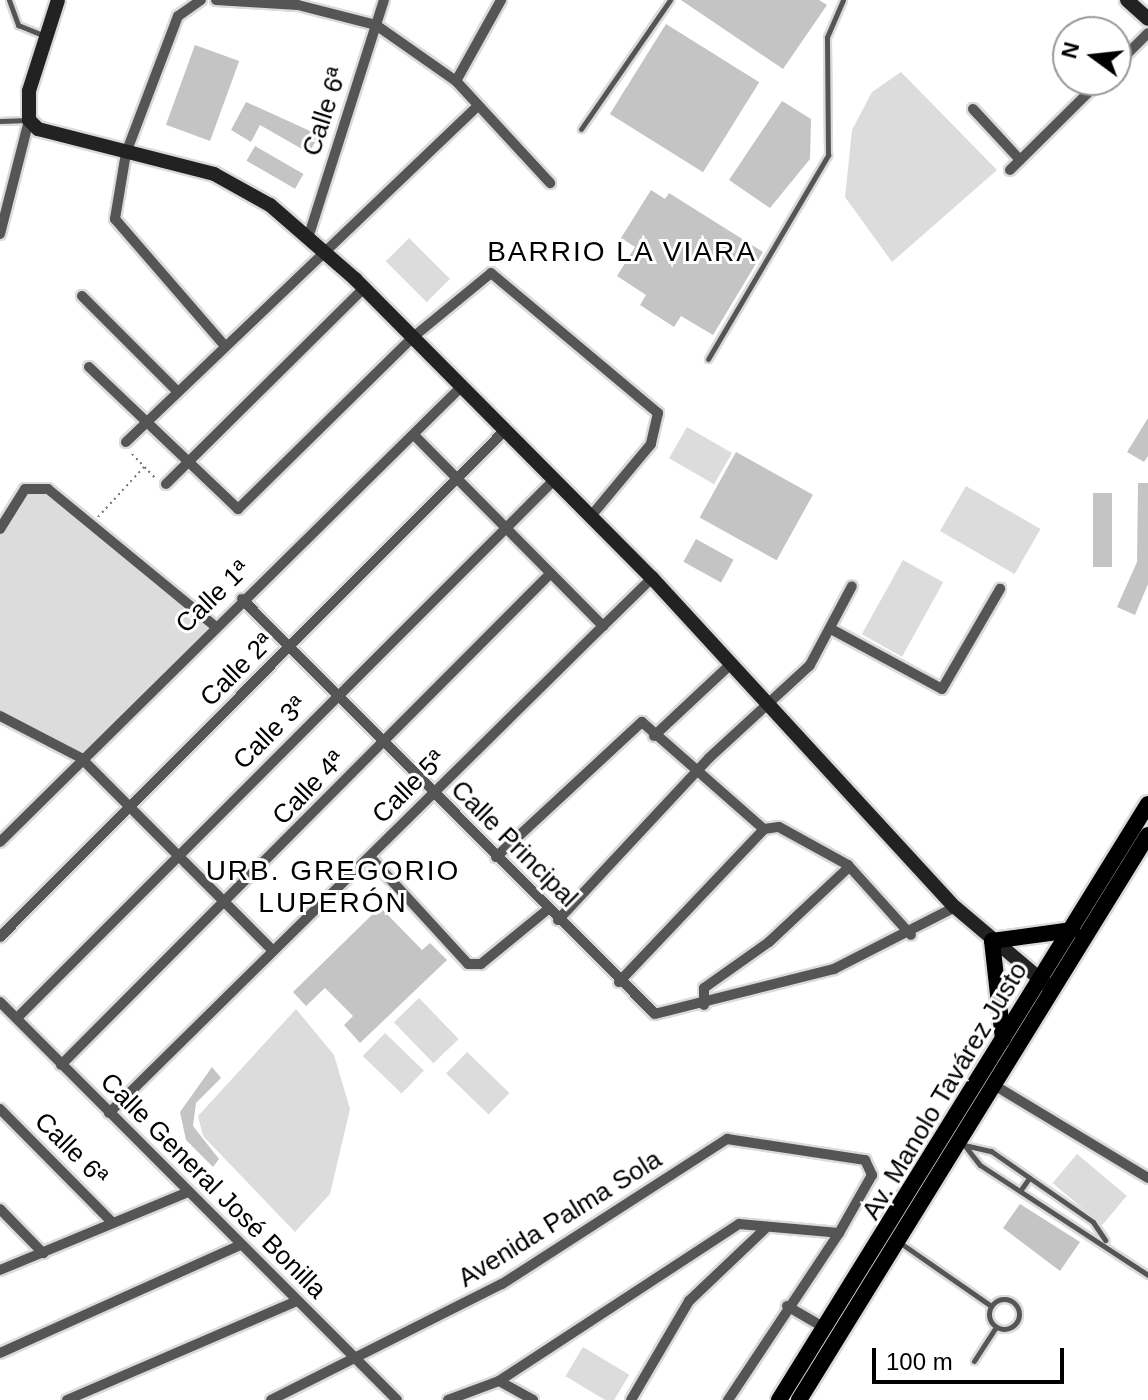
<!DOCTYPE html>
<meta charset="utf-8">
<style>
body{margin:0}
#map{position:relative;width:1148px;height:1400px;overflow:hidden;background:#fff;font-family:Arial,sans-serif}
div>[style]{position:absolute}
.green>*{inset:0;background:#dcdcdc;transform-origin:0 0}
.building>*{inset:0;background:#c4c4c4;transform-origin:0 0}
.path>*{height:2px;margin-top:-1px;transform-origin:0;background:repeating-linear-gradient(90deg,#777 0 2px,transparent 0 6px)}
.roads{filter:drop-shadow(2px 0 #dbdbdb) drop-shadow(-2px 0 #dbdbdb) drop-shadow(0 2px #dbdbdb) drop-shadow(0 -2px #dbdbdb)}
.lane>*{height:5px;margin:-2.5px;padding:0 2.5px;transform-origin:2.5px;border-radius:2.5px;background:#555}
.lane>.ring{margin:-2.5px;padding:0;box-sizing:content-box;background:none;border:5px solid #555;border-radius:50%}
.street>*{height:10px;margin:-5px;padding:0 5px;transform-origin:5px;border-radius:5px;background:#555}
.secondary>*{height:14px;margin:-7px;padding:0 7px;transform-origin:7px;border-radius:7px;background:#222}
.primary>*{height:16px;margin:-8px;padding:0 8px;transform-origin:8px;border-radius:8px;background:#000}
span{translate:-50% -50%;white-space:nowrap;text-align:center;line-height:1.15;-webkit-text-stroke:6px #fff;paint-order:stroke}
.street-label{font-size:26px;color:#000}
.neighbourhood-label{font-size:28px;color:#000;letter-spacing:2px}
.north{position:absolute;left:1052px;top:16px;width:80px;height:80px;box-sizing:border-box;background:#fff;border:2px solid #999;border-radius:50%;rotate:285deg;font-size:22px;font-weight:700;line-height:32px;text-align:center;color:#000}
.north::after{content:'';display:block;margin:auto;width:28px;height:36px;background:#000;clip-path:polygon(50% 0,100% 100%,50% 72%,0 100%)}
.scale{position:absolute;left:872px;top:1348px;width:192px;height:36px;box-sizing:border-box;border:4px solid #000;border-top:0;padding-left:10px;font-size:24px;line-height:28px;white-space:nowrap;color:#000;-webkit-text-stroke:6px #fff;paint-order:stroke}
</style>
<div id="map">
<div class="green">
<i style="clip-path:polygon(901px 72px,997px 170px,892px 262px,845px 197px,852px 130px,872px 92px)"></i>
<i style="left:409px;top:238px;width:58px;height:33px;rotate:45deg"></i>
<i style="left:687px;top:427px;width:52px;height:36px;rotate:30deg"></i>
<i style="left:966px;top:486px;width:86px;height:52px;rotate:30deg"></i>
<i style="clip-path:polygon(41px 487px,215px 626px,81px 758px,0 716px,0 529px,17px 497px)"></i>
<i style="left:903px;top:560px;width:46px;height:85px;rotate:29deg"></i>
<i style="left:419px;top:998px;width:57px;height:35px;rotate:46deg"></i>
<i style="clip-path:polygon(296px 1009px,334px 1055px,350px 1109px,330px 1194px,295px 1232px,203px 1136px,198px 1116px)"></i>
<i style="left:385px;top:1033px;width:54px;height:32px;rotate:44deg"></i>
<i style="left:467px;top:1052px;width:59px;height:30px;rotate:44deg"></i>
<i style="left:1077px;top:1154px;width:65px;height:38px;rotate:40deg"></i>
<i style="left:583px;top:1347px;width:54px;height:34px;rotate:31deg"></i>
</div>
<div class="building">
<i style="clip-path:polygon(681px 0,819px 0,827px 5px,783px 69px)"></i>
<i style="left:666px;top:24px;width:110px;height:106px;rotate:32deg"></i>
<i style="left:195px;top:45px;width:47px;height:85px;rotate:20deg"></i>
<i style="clip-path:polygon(782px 101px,811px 119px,810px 159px,770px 208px,729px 180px)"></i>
<i style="clip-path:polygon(246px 102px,319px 135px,309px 153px,260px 125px,251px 142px,231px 130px)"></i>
<i style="left:255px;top:146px;width:56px;height:17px;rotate:30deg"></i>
<i style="clip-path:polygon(651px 190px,665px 199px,669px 193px,763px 252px,713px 335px,681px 316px,674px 327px,640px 305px,646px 295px,617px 276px,635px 247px,621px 238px)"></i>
<i style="clip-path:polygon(1148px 418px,1148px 456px,1144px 462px,1127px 452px)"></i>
<i style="left:736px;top:452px;width:88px;height:75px;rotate:29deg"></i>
<i style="clip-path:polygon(1138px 483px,1148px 483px,1148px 584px,1135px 615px,1117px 607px,1137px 562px)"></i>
<i style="left:1093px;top:493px;width:19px;height:74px"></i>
<i style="left:696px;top:539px;width:43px;height:26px;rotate:29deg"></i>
<i style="clip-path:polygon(380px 907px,422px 950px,430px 943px,447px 960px,360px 1043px,344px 1025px,353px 1016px,325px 988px,306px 1006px,293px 992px)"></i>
<i style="clip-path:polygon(212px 1067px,221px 1078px,196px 1103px,193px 1126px,219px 1159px,213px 1167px,186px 1140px,180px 1112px)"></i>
<i style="clip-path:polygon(1020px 1204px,1080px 1242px,1060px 1271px,1003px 1228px)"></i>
</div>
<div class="path">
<i style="left:132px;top:454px;width:33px;rotate:46deg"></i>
<i style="left:98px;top:517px;width:68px;rotate:-47.4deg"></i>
</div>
<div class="roads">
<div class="lane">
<i style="left:9px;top:0;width:27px;rotate:70deg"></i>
<i style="left:18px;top:25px;width:29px;rotate:22deg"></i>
<i style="left:0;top:121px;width:28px;rotate:-2deg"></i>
<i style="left:581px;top:129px;width:157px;rotate:-55.4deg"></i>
<i style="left:708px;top:359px;width:237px;rotate:-59.5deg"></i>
<i style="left:828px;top:155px;width:118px;rotate:-90.5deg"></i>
<i style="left:827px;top:37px;width:40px;rotate:-66.6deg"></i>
<i style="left:964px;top:1145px;width:28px;rotate:13deg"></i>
<i style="left:991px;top:1151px;width:124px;rotate:34.8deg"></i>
<i style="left:1093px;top:1222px;width:22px;rotate:56deg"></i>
<i style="left:965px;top:1146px;width:24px;rotate:52deg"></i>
<i style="left:980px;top:1165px;width:201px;rotate:33.2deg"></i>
<i style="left:1020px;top:1191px;width:16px;rotate:-55deg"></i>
<i style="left:899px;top:1242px;width:112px;rotate:34.8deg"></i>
<i class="ring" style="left:989px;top:1299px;width:25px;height:25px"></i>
<i style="left:974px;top:1361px;width:40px;rotate:-57.1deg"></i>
</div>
<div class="street">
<i style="left:201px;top:0;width:28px;rotate:145deg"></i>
<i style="left:178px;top:16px;width:147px;rotate:110.8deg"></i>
<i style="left:126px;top:153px;width:67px;rotate:99.5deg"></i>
<i style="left:115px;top:219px;width:167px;rotate:49.1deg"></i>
<i style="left:216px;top:0;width:82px;rotate:3.5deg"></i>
<i style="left:298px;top:5px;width:81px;rotate:14.4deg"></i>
<i style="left:376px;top:25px;width:98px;rotate:35deg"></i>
<i style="left:456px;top:81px;width:139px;rotate:47.3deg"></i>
<i style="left:1116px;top:65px;width:45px;rotate:-45deg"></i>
<i style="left:456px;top:81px;width:93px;rotate:-60.9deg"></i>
<i style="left:973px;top:109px;width:69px;rotate:47.3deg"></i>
<i style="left:1010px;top:170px;width:128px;rotate:-44.7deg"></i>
<i style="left:0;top:234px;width:118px;rotate:-75.7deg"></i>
<i style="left:308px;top:238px;width:250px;rotate:-72.3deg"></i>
<i style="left:82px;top:296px;width:134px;rotate:45deg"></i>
<i style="left:89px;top:367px;width:206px;rotate:43.6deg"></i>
<i style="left:238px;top:509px;width:244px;rotate:-44.5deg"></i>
<i style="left:412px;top:338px;width:102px;rotate:-39.4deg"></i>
<i style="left:491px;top:273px;width:218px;rotate:40deg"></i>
<i style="left:658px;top:413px;width:32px;rotate:103deg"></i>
<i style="left:651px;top:444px;width:94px;rotate:129.8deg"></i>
<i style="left:414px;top:435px;width:269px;rotate:45.3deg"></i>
<i style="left:603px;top:626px;width:69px;rotate:-44.4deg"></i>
<i style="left:126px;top:442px;width:487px;rotate:-43.7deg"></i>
<i style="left:166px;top:484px;width:279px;rotate:-44.7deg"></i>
<i style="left:0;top:529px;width:47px;rotate:-58deg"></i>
<i style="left:25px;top:489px;width:23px"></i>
<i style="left:48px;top:489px;width:216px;rotate:39.4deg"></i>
<i style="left:242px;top:599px;width:585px;rotate:45.14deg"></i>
<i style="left:655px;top:1014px;width:185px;rotate:-14.1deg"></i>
<i style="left:834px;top:969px;width:136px;rotate:-27.1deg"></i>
<i style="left:831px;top:629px;width:126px;rotate:28.4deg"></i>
<i style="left:942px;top:689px;width:116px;rotate:-59.9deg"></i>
<i style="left:0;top:716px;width:91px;rotate:27.4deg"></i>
<i style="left:81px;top:758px;width:272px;rotate:45.1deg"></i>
<i style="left:654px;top:736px;width:104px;rotate:-43.1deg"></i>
<i style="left:0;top:842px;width:646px;rotate:-44.62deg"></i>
<i style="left:370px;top:857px;width:145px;rotate:47.5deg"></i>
<i style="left:468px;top:964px;width:13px"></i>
<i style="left:481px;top:964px;width:85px;rotate:-39.3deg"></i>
<i style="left:496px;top:857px;width:199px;rotate:-42.8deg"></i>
<i style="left:642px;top:722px;width:162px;rotate:41.3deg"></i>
<i style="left:764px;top:829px;width:15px;rotate:-8deg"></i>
<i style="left:779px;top:827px;width:79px;rotate:28.8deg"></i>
<i style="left:848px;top:865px;width:94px;rotate:48deg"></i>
<i style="left:558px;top:920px;width:221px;rotate:-47deg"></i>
<i style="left:709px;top:758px;width:137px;rotate:-42.6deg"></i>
<i style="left:810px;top:665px;width:89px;rotate:-62deg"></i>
<i style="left:0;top:937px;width:714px;rotate:-45.11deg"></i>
<i style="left:619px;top:982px;width:211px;rotate:-46.5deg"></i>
<i style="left:0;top:1002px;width:562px;rotate:45.07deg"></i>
<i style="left:704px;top:1005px;width:17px;rotate:-90deg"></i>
<i style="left:704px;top:988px;width:80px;rotate:-35.3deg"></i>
<i style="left:769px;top:942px;width:108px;rotate:-43.1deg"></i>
<i style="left:17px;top:1018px;width:760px;rotate:-45.05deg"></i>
<i style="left:61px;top:1065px;width:694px;rotate:-45.12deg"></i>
<i style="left:994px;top:1085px;width:180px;rotate:31.1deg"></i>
<i style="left:0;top:1109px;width:158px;rotate:45.3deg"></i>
<i style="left:109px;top:1113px;width:694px;rotate:-44.59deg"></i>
<i style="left:0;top:1209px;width:62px;rotate:45.7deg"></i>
<i style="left:0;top:1270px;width:204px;rotate:-22.5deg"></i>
<i style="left:787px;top:1306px;width:44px;rotate:30.1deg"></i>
<i style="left:0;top:1353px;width:263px;rotate:-24.2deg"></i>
<i style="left:499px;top:1381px;width:39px;rotate:29deg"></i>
<i style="left:67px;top:1400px;width:250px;rotate:-23.3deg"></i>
<i style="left:271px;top:1400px;width:258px;rotate:-26.7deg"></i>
<i style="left:502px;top:1284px;width:268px;rotate:-32.8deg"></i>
<i style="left:727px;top:1139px;width:140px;rotate:8.7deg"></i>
<i style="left:865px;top:1160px;width:17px;rotate:65deg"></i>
<i style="left:872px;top:1175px;width:67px;rotate:119.6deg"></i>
<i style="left:839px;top:1233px;width:201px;rotate:123.6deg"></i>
<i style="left:448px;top:1400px;width:54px;rotate:-20.4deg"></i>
<i style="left:499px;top:1381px;width:287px;rotate:-33.2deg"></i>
<i style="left:739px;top:1224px;width:100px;rotate:5.1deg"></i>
<i style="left:631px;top:1400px;width:115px;rotate:-59.6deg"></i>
<i style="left:689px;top:1301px;width:108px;rotate:-43.5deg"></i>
</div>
<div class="secondary">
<i style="left:58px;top:0;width:96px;rotate:107.7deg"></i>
<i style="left:29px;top:91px;width:29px;rotate:90deg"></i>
<i style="left:29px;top:120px;width:13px;rotate:45deg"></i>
<i style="left:38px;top:129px;width:182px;rotate:14.3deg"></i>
<i style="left:214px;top:174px;width:64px;rotate:29deg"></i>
<i style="left:270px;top:205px;width:113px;rotate:41deg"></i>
<i style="left:355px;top:279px;width:421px;rotate:45.2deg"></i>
<i style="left:652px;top:578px;width:447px;rotate:47.4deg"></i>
<i style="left:955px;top:907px;width:122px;rotate:40.3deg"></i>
<i style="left:1127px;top:0;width:28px;rotate:42deg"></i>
</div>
<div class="primary">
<i style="left:1003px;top:1039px;width:99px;rotate:-96.4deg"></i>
<i style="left:992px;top:941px;width:81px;rotate:-7.8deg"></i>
<i style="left:779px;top:1400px;width:701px;rotate:-58.24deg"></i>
<i style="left:799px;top:1400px;width:664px;rotate:-58.3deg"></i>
</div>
</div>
<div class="street-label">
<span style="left:325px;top:112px;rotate:-72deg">Calle 6ª</span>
<span style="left:213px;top:597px;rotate:-44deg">Calle 1ª</span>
<span style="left:237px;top:670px;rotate:-45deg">Calle 2ª</span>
<span style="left:270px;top:733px;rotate:-45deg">Calle 3ª</span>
<span style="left:409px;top:787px;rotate:-45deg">Calle 5ª</span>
<span style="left:309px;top:788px;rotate:-46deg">Calle 4ª</span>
<span style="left:514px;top:844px;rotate:45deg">Calle Principal</span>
<span style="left:945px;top:1091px;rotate:-59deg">Av. Manolo Tavárez Justo</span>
<span style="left:71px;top:1149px;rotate:45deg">Calle 6ª</span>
<span style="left:213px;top:1186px;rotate:45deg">Calle General José Bonilla</span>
<span style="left:560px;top:1219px;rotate:-32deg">Avenida Palma Sola</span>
</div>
<div class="neighbourhood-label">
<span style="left:622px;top:252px">BARRIO LA VIARA</span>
<span style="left:333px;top:887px">URB. GREGORIO<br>LUPERÓN</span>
</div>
<div class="north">N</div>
<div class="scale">100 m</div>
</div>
